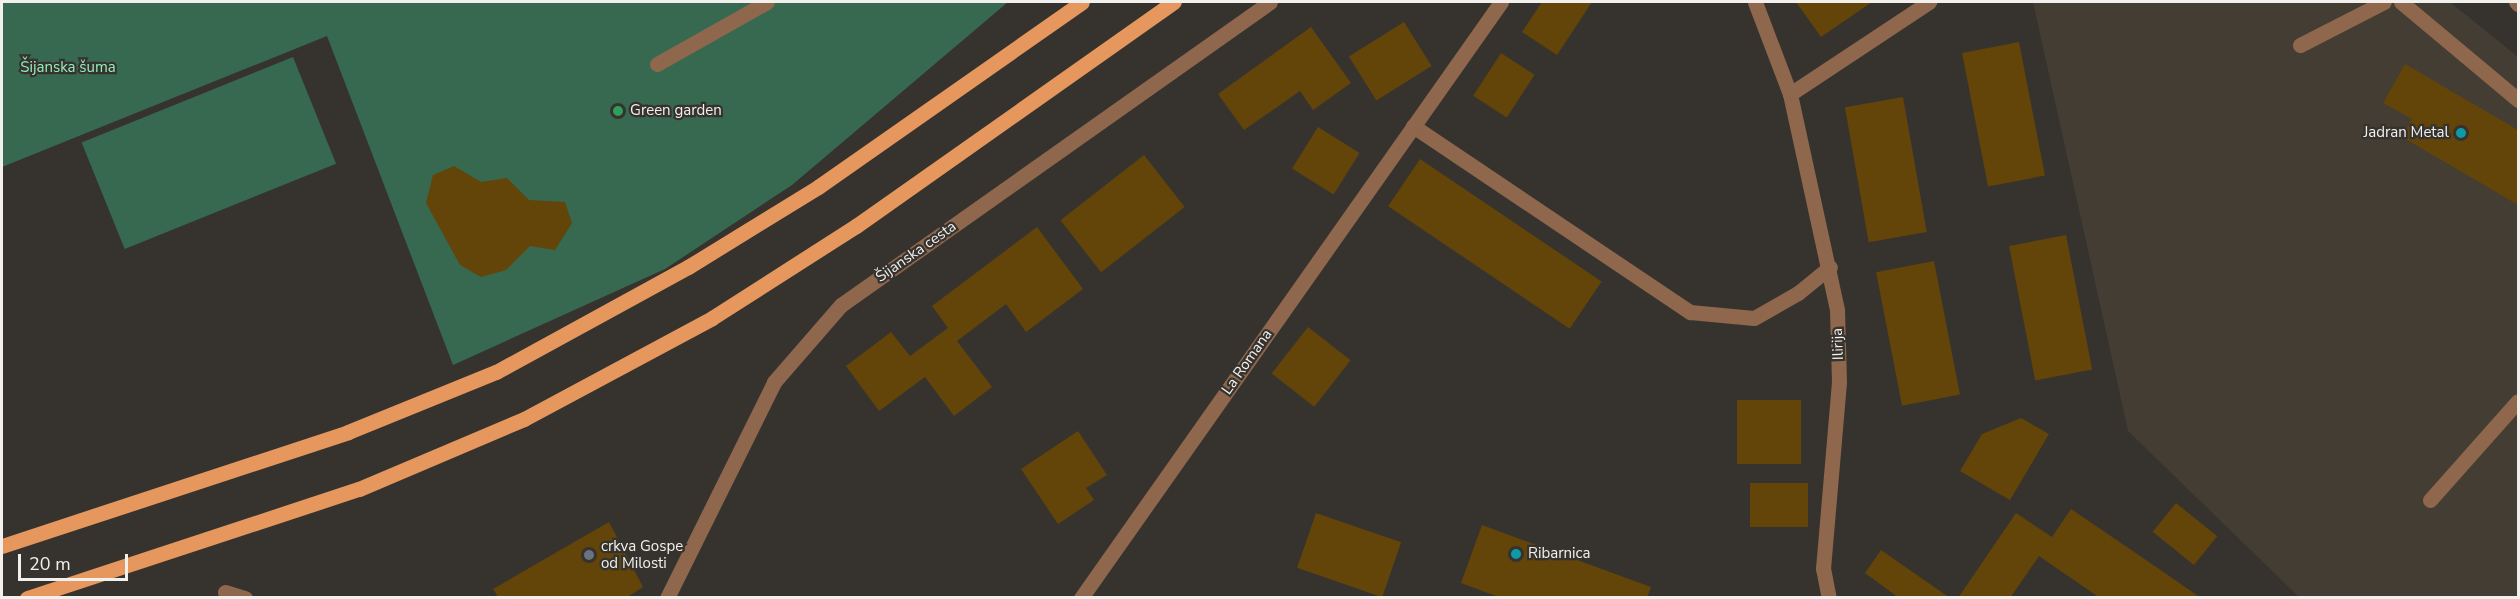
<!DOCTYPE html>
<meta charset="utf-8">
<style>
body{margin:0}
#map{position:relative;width:2520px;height:599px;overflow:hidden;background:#36332f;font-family:"Nunito Sans",sans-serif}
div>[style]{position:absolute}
.built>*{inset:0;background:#433d33}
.green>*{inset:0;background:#36694f;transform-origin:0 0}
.building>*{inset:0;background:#634409;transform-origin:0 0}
.minor>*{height:15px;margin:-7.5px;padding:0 7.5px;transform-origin:7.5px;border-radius:7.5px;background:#8e674c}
.major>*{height:15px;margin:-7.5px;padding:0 7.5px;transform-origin:7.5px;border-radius:7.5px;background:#e6975d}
.dots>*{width:16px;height:16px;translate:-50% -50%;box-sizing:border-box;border:3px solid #36332f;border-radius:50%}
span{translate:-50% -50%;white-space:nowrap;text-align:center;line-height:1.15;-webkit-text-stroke:4.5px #36332f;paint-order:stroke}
.park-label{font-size:15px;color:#92edbc}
.poi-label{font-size:15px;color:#f2f0ed}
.left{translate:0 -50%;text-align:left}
.right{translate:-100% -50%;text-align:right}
.street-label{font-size:15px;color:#f2f0ed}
.frame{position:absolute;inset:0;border:3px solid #f2f0ed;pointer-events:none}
.scale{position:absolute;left:18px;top:554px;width:110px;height:27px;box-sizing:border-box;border:3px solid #f2f0ed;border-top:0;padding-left:8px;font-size:18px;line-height:21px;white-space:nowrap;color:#f2f0ed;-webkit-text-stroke:4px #36332f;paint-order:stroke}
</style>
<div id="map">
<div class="built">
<i style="clip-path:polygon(2033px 2px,2450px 2px,2518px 57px,2518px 597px,2299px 597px,2128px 431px)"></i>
</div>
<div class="green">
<i style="clip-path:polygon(2px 2px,1008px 2px,792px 185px,665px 269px,453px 365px,327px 36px,2px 167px)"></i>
<i style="left:293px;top:57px;width:115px;height:228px;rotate:68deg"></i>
</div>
<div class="building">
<i style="clip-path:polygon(1542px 2px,1592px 2px,1557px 55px,1522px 32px)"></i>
<i style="clip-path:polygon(1796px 2px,1872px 2px,1821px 37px)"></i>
<i style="left:1404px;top:22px;width:52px;height:65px;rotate:58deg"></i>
<i style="clip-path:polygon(1311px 27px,1351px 83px,1313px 110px,1300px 91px,1244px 130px,1218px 94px)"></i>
<i style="left:2019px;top:42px;width:136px;height:58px;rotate:79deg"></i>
<i style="left:1501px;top:53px;width:40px;height:51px;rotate:33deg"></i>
<i style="clip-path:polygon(2405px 64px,2518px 130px,2518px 205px,2402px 137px,2412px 119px,2383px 103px)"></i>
<i style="left:1903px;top:97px;width:137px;height:59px;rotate:80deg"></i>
<i style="left:1318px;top:127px;width:49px;height:49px;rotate:32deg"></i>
<i style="left:1144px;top:155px;width:66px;height:106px;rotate:52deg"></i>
<i style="left:1420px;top:159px;width:219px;height:57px;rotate:34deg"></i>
<i style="clip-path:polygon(454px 166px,481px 182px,507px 178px,529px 200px,565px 202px,572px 223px,555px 250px,530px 246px,506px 270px,481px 277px,460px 265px,426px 203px,433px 175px)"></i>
<i style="clip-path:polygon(1037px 227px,1083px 289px,1026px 332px,1006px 304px,957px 341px,992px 387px,954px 416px,925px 377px,879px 411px,846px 366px,891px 332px,910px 356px,948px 328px,932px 306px)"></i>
<i style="left:2066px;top:235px;width:137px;height:58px;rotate:79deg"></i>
<i style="left:1934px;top:261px;width:136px;height:59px;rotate:79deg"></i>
<i style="left:1308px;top:327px;width:54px;height:59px;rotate:38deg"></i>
<i style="left:1737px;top:400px;width:64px;height:64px"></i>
<i style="clip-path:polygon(2021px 418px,2049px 434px,2010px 500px,1960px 471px,1982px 434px)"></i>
<i style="clip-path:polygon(1078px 431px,1107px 475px,1086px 488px,1094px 500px,1058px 524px,1021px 469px)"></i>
<i style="left:1808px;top:483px;width:44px;height:58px;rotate:90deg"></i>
<i style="left:2176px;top:503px;width:53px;height:37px;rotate:39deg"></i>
<i style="clip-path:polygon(2071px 509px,2146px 560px,2201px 598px,2100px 598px,2039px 556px,2010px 598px,1958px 598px,2016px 513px,2052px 537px)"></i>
<i style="left:1316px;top:513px;width:90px;height:58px;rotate:19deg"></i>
<i style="clip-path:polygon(609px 522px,643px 587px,626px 598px,495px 598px,497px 595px,493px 589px)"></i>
<i style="clip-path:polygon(1482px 525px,1651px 587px,1647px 598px,1501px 598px,1461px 583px)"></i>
<i style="clip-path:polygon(1881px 550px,1950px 598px,1899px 598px,1865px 573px)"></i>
</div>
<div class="minor">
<i style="left:1755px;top:2px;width:98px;rotate:69.2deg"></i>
<i style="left:1790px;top:94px;width:221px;rotate:77.7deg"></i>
<i style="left:1837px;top:310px;width:72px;rotate:88.4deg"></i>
<i style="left:1839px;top:382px;width:187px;rotate:94.9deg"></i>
<i style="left:1823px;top:568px;width:31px;rotate:79deg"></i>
<i style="left:2401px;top:2px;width:153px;rotate:39.9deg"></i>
<i style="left:2516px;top:2px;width:3px;rotate:45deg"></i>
<i style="left:2300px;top:45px;width:94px;rotate:-27.1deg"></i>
<i style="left:657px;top:64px;width:126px;rotate:-29.4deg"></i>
<i style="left:1790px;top:94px;width:167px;rotate:-33.5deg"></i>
<i style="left:1413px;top:126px;width:334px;rotate:33.9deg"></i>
<i style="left:1690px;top:312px;width:64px;rotate:5.4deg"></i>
<i style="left:1754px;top:318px;width:51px;rotate:-29.6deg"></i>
<i style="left:1798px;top:293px;width:41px;rotate:-39.1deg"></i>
<i style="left:2430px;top:500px;width:132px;rotate:-48.4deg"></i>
<i style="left:225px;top:592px;width:21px;rotate:17deg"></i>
<i style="left:667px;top:598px;width:241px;rotate:-63.6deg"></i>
<i style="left:774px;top:382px;width:102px;rotate:-49deg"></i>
<i style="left:841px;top:305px;width:525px;rotate:-35.23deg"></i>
<i style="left:1081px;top:598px;width:729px;rotate:-54.83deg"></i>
</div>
<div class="major">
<i style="left:2px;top:546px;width:364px;rotate:-18.2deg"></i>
<i style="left:348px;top:432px;width:160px;rotate:-22.1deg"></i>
<i style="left:496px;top:372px;width:219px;rotate:-28.7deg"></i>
<i style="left:688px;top:267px;width:153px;rotate:-31.6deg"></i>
<i style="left:818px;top:187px;width:322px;rotate:-35deg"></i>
<i style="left:27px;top:598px;width:349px;rotate:-18.2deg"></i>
<i style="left:359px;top:489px;width:179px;rotate:-23deg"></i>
<i style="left:524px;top:419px;width:213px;rotate:-28.2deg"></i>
<i style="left:712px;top:318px;width:171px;rotate:-32.6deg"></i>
<i style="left:856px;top:226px;width:389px;rotate:-35.2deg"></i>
</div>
<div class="dots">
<i style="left:618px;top:111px;background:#2e9e5b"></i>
<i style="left:2461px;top:133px;background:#0f9aa8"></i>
<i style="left:1516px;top:554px;background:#0f9aa8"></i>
<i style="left:589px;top:555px;background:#6b7280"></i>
</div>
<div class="park-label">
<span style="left:68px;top:68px">Šijanska šuma</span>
</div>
<div class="poi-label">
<span class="left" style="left:630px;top:111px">Green garden</span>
<span class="right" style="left:2449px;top:133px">Jadran Metal</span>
<span class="left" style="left:601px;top:555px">crkva Gospe<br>od Milosti</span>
<span class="left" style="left:1528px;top:554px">Ribarnica</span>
</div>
<div class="street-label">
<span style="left:916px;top:252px;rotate:-35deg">Šijanska cesta</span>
<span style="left:1838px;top:344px;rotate:-92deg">Ilirija</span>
<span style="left:1247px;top:362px;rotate:-55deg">La Romana</span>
</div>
<div class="frame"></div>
<div class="scale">20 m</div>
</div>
